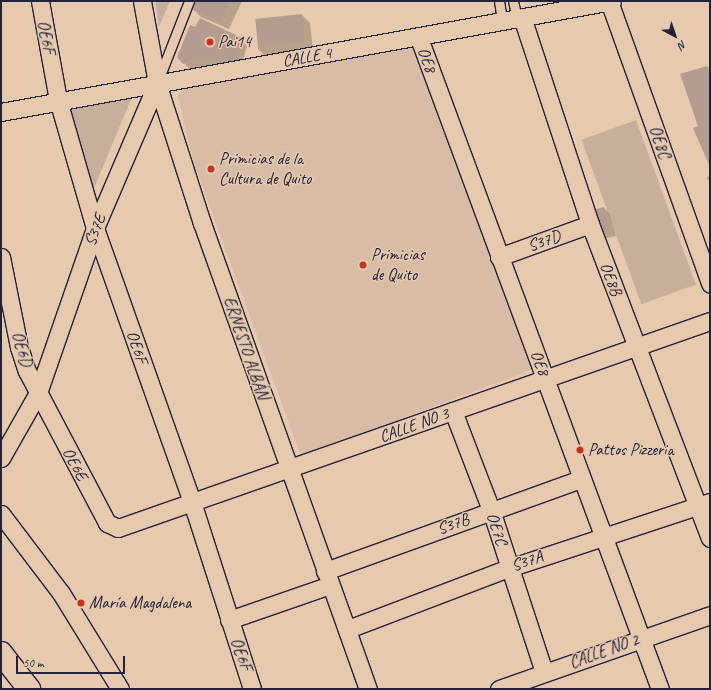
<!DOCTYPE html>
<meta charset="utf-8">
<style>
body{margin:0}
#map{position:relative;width:711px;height:690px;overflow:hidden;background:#e7caae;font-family:Caveat,sans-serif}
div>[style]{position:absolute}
.built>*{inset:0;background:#d8bca5}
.green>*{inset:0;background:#c6af9b;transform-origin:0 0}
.shadow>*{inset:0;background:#0003}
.building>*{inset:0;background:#b49d90;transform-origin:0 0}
.roads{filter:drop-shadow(1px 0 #22223b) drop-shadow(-1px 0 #22223b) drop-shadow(0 1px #22223b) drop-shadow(0 -1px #22223b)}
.service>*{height:9px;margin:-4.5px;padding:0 4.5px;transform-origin:4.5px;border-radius:4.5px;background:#e7caae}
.minor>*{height:17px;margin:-8.5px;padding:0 8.5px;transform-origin:8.5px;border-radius:8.5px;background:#e7caae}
.primary>*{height:22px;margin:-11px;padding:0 11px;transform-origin:11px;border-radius:11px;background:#e7caae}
.dots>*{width:11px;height:11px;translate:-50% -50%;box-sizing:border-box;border:2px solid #e7caae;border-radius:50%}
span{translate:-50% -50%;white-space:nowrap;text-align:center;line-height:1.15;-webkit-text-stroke:3px #e7caae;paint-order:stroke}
.street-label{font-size:17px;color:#22223b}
.poi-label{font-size:17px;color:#22223b}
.left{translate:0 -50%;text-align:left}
.frame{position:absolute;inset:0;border:2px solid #22223b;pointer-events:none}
.north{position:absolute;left:655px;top:16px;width:40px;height:40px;-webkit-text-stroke:3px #e7caae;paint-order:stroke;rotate:140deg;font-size:11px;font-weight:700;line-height:16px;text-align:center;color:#22223b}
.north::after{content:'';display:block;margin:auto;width:14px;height:18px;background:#22223b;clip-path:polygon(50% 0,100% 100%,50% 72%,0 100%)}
.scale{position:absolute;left:16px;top:656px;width:109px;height:18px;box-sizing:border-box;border:2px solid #22223b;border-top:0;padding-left:5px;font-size:12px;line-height:14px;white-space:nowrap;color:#22223b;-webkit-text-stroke:3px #e7caae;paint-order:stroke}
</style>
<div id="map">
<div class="built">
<i style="clip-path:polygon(415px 47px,534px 369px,301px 456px,193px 161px,178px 96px,180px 92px,184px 89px)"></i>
</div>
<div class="green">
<i style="clip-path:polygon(155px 1px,170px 1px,159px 27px)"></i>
<i style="clip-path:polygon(135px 90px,89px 200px,66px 105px)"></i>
<i style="left:636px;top:120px;width:175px;height:58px;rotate:70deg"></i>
</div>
<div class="shadow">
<i style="clip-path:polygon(197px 1px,242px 1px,229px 29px,201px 17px,193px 9px)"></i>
<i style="clip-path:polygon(302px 15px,310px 23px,313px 49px,266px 57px,258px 49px,257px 23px)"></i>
<i style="clip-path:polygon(239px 38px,247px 46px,240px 70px,197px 67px,191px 71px,178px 56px)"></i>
<i style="clip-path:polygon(707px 67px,710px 70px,710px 165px,694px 128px,699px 127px)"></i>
<i style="clip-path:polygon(710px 176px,710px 185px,707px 177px)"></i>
<i style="clip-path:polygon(604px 208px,609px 213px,616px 236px,604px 239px,599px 234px)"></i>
</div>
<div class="building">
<i style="clip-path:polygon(196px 1px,230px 1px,221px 22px,192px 9px)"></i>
<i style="left:302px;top:14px;width:27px;height:47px;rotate:84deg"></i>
<i style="clip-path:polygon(200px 18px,240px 37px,235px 46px,238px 48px,232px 63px,218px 64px,220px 60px,189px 60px,183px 64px,177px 57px,190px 25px,195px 27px)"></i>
<i style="clip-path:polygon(707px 66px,710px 74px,710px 167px,693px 128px,698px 126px,680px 74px)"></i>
<i style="left:604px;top:207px;width:25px;height:13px;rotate:74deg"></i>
</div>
<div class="roads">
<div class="service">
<i style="left:499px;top:1px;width:20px;rotate:81deg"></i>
<i style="left:513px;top:1px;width:17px;rotate:77deg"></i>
<i style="left:159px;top:78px;width:83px;rotate:-68.7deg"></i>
</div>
<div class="minor">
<i style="left:40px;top:1px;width:101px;rotate:79.7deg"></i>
<i style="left:58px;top:100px;width:133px;rotate:73.9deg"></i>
<i style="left:95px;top:228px;width:291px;rotate:70.5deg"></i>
<i style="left:192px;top:502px;width:196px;rotate:72.2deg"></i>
<i style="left:142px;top:1px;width:83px;rotate:79.6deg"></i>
<i style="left:157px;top:83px;width:147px;rotate:72.2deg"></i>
<i style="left:202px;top:223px;width:495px;rotate:70.4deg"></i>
<i style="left:609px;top:1px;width:300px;rotate:70.3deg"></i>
<i style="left:522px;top:17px;width:218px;rotate:71.8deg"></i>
<i style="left:590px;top:224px;width:336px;rotate:69.1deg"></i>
<i style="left:419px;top:38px;width:694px;rotate:69.69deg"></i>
<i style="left:1px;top:112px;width:621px;rotate:-10.3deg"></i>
<i style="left:1px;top:257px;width:92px;rotate:78.7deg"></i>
<i style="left:19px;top:347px;width:25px;rotate:72deg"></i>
<i style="left:27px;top:371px;width:172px;rotate:62.2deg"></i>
<i style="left:107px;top:523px;width:12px;rotate:24deg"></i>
<i style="left:118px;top:528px;width:627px;rotate:-19.27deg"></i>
<i style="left:499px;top:257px;width:97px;rotate:-19.9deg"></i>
<i style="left:453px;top:411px;width:106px;rotate:69deg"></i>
<i style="left:491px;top:510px;width:170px;rotate:71.9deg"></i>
<i style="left:1px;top:458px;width:75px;rotate:-60.4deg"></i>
<i style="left:38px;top:393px;width:175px;rotate:-70.9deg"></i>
<i style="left:95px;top:228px;width:158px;rotate:-66.8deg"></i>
<i style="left:1px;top:514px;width:99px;rotate:52.8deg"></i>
<i style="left:61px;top:593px;width:113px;rotate:58.4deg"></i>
<i style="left:325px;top:571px;width:272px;rotate:-19.8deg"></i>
<i style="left:229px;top:620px;width:107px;rotate:-19.1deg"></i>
<i style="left:348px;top:629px;width:172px;rotate:-20.8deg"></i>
<i style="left:509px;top:568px;width:212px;rotate:-18.2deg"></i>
<i style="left:499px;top:689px;width:224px;rotate:-19.3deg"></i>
</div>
<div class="primary">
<i style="left:1px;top:653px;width:46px;rotate:52.1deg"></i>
</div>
</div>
<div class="dots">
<i style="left:210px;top:42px;background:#c8321e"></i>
<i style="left:211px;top:169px;background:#c8321e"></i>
<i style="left:363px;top:265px;background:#c8321e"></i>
<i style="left:580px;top:450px;background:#c8321e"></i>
<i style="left:81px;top:603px;background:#c8321e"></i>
</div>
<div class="street-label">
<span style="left:46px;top:37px;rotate:79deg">OE6F</span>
<span style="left:307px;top:57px;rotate:-10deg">CALLE 4</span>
<span style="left:427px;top:60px;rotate:70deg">OE8</span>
<span style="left:660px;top:142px;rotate:70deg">OE8C</span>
<span style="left:95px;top:230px;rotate:-69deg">S37E</span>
<span style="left:544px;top:241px;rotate:-20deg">S37D</span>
<span style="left:611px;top:279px;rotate:69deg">OE8B</span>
<span style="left:137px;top:347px;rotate:71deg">OE6F</span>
<span style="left:246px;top:348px;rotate:71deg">ERNESTO ALBÁN</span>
<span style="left:22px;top:349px;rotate:74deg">OE6D</span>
<span style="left:540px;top:363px;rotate:69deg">OE8</span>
<span style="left:414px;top:425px;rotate:-20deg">CALLE NO 3</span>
<span style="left:75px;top:464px;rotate:62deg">OE6E</span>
<span style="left:453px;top:524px;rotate:-20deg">S37B</span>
<span style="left:497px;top:529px;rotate:72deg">OE7C</span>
<span style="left:527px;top:561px;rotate:-19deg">S37A</span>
<span style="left:604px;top:651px;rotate:-19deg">CALLE NO 2</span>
<span style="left:241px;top:654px;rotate:71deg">OE6F</span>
</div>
<div class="poi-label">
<span class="left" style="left:218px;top:42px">Pai14</span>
<span class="left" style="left:219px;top:169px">Primicias de la<br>Cultura de Quito</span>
<span class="left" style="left:371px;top:265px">Primicias<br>de Quito</span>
<span class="left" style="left:588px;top:450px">Pattos Pizzeria</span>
<span class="left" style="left:89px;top:603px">María Magdalena</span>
</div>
<div class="frame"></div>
<div class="north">N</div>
<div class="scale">50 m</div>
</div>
